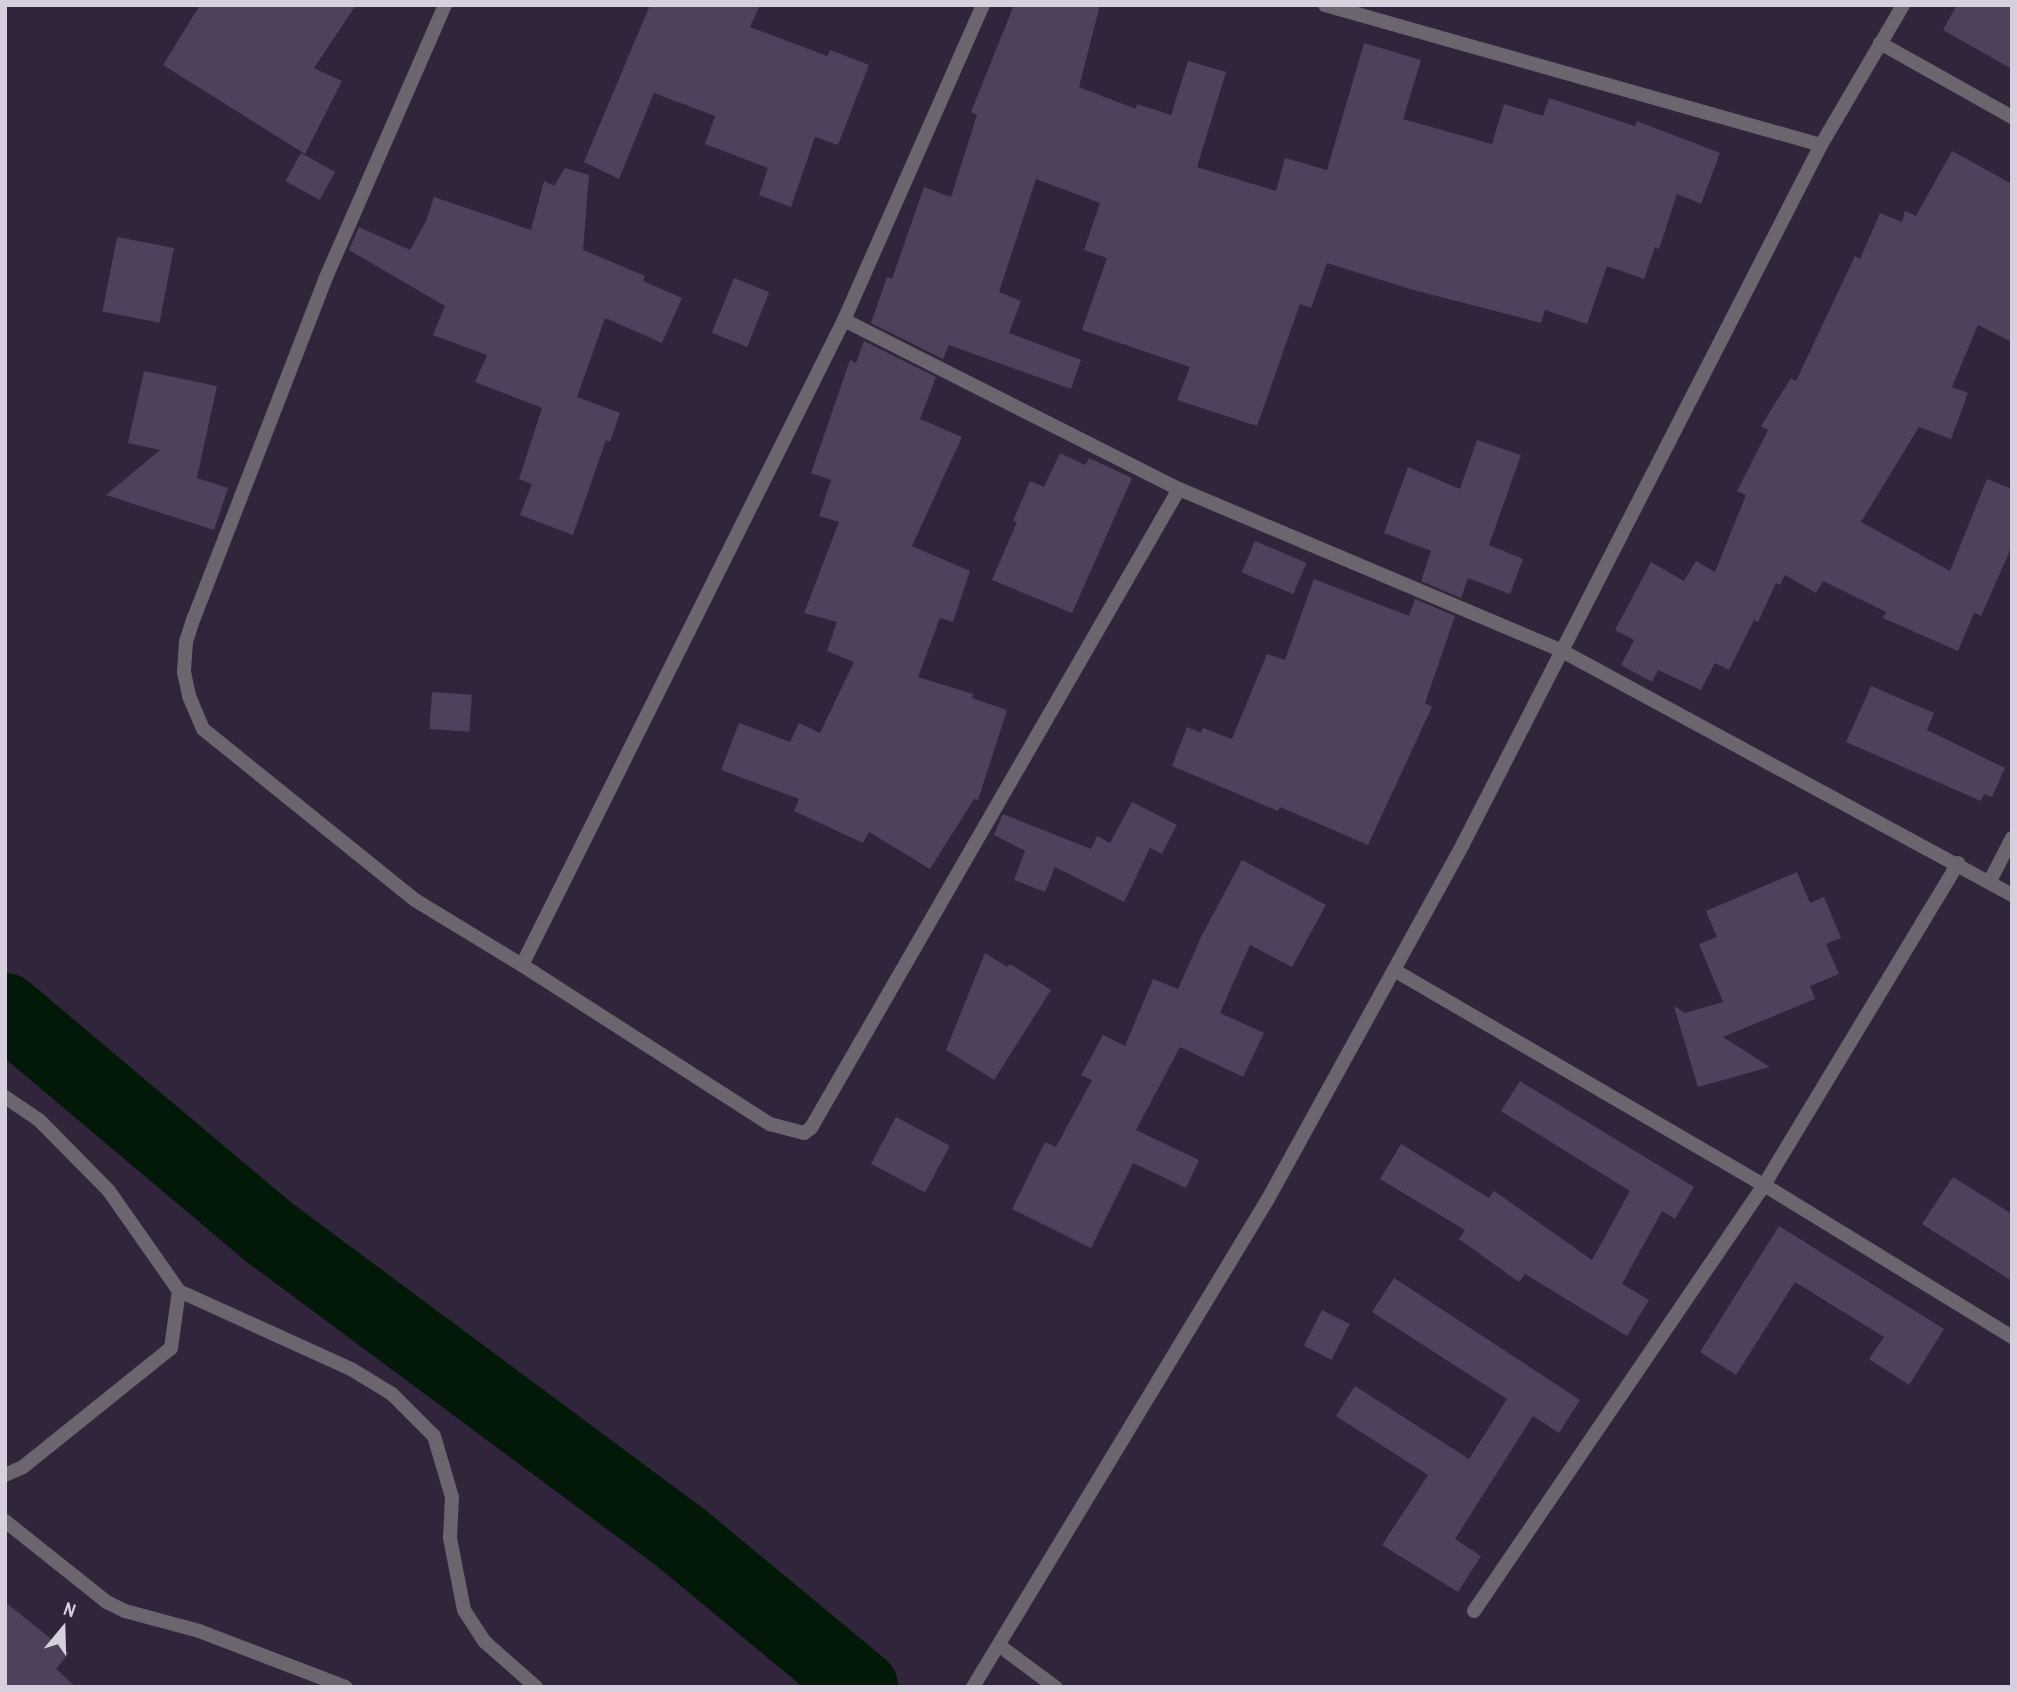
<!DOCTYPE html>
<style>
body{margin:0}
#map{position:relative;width:2017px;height:1692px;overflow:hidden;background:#30253a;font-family:"Archivo Narrow",sans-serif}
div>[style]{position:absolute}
.river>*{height:74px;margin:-37px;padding:0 37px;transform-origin:37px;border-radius:37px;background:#021907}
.building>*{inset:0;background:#4f415c;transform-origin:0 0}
.minor>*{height:14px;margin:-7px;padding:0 7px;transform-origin:7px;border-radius:7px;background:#6b6570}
.tertiary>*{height:14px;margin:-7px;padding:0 7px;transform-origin:7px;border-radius:7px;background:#6b6570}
span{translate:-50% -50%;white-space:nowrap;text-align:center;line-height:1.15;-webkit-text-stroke:6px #30253a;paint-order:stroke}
.frame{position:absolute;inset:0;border:7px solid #d6cfdd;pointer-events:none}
.north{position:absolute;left:28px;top:1594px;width:70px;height:70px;-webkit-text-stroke:5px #30253a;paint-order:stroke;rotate:19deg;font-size:19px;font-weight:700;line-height:28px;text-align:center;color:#d6cfdd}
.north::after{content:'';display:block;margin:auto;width:24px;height:32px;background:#d6cfdd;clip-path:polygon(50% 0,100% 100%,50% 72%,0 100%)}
</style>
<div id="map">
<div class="river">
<i style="left:5px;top:1010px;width:341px;rotate:40.1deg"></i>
<i style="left:266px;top:1230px;width:517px;rotate:36.58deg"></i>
<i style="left:681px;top:1538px;width:234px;rotate:39.6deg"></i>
</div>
<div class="building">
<i style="clip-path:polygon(200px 5px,356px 5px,314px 68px,342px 81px,305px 154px,163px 65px)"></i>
<i style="clip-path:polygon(650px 5px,760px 5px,750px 27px,827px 56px,830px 50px,869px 65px,838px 145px,815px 137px,791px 207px,759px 195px,768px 168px,705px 144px,715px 116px,654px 93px,619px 179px,584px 162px)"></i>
<i style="clip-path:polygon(1014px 5px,1100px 5px,1079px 87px,1136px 109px,1137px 104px,1171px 115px,1188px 61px,1226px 72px,1197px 167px,1276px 191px,1285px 158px,1327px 170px,1364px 43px,1421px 60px,1403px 119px,1492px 144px,1504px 104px,1543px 116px,1549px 98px,1635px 126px,1637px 121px,1720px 153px,1701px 204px,1677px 194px,1659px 249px,1655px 247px,1644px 279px,1607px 266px,1587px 324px,1545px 310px,1541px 323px,1410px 289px,1327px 263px,1311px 308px,1300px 304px,1257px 426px,1177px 400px,1190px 367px,1082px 330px,1107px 258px,1084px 250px,1100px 203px,1036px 179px,999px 292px,1021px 301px,1009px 333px,1081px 360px,1071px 389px,949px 345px,943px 359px,871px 323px,887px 277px,892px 279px,924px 187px,951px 197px,977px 115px,971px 112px)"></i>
<i style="clip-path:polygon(1957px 5px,2012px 5px,2012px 69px,1943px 30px)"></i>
<i style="clip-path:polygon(1952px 151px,2012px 184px,2012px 342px,1978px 325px,1952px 387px,1968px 393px,1951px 439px,1919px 427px,1861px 522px,1950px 571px,1987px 479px,2012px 489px,2012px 546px,1981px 616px,1974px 613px,1958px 651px,1883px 618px,1886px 612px,1823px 581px,1816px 593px,1785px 575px,1780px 585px,1776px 583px,1758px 622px,1754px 620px,1729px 670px,1715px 663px,1701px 690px,1658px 670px,1652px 682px,1621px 665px,1634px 640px,1615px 630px,1651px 562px,1684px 581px,1696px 561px,1715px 572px,1746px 495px,1737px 491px,1768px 430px,1761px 426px,1791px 378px,1796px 381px,1855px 256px,1860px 259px,1880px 213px,1902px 222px,1905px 211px,1916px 216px)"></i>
<i style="left:301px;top:153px;width:39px;height:32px;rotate:29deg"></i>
<i style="clip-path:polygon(565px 168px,589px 175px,583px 250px,645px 276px,643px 281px,682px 298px,662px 343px,605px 318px,577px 397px,620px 413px,610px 442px,606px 440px,573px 535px,520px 515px,532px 484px,519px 479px,542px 408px,475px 382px,487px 355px,433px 335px,445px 306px,349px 250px,359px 227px,410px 250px,426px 221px,434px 197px,531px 230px,544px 181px,554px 186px)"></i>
<i style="left:117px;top:237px;width:58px;height:76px;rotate:11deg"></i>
<i style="left:734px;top:278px;width:38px;height:59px;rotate:22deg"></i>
<i style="clip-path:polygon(864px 341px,936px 377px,920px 419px,962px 437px,912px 546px,970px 571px,953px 622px,940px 618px,918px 677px,973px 694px,972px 698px,1007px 710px,978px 800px,974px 799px,930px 869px,869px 832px,863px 843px,794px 811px,799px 799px,721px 770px,739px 723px,790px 742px,799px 723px,820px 733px,854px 662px,827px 651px,837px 622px,804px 613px,839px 522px,819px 516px,831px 480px,811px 473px,850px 360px,856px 363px)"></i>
<i style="clip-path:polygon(144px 371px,217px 386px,197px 478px,228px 488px,214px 530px,106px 495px,160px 450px,128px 443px)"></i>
<i style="clip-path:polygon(1477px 440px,1521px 455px,1489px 545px,1523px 559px,1510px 594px,1468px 578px,1461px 598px,1421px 581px,1431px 551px,1384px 533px,1408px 467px,1460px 489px)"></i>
<i style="clip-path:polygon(1060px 453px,1085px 465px,1089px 458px,1132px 478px,1072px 613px,992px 580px,1017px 522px,1013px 521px,1030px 481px,1044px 487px)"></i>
<i style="left:1255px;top:541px;width:56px;height:34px;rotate:23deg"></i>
<i style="clip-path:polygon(1314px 579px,1409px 616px,1415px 599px,1455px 616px,1425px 703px,1432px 707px,1368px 845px,1280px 807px,1278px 811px,1172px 766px,1187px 727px,1201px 733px,1203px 728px,1232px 739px,1267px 654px,1285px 660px)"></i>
<i style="clip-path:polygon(1871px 686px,1934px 713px,1927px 730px,2005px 768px,1992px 797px,1984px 794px,1981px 801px,1846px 742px)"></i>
<i style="left:432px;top:692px;width:40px;height:37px;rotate:4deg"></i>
<i style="clip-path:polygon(1132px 802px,1177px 825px,1162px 854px,1150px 848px,1124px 902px,1055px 867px,1045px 892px,1014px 880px,1025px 851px,994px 835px,1003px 814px,1091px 849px,1097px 836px,1110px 843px)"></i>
<i style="clip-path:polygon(1242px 860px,1326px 905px,1292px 967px,1250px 945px,1220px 1013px,1264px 1033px,1243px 1077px,1180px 1047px,1136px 1130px,1199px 1160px,1186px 1188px,1133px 1163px,1091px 1248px,1012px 1209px,1045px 1142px,1056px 1147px,1092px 1080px,1081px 1075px,1103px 1035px,1125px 1046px,1153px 979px,1178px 989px,1202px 935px)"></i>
<i style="clip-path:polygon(1797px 872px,1810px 903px,1824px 897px,1841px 938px,1826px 944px,1839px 974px,1810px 986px,1815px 999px,1723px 1037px,1770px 1067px,1698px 1087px,1674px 1006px,1685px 1013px,1723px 1002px,1699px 944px,1717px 937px,1706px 911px)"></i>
<i style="clip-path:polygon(985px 953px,1007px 967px,1010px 964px,1051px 990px,994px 1080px,946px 1050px)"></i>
<i style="clip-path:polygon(1520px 1081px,1694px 1187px,1675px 1219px,1662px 1211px,1622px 1284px,1649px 1300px,1627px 1336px,1525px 1274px,1519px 1282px,1459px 1239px,1465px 1230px,1380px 1179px,1401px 1144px,1489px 1198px,1494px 1191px,1592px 1260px,1630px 1191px,1501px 1111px)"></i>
<i style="left:896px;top:1117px;width:61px;height:53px;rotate:28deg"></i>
<i style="clip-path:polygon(1953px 1177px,2012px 1214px,2012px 1281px,1922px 1224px)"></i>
<i style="clip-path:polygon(1779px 1226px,1944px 1329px,1909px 1385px,1869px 1359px,1884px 1337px,1795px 1282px,1736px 1375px,1700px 1352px)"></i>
<i style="clip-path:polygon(1394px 1278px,1580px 1400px,1559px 1433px,1533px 1416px,1455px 1539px,1481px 1556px,1458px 1592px,1382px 1545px,1428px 1475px,1336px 1416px,1355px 1386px,1469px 1459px,1507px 1399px,1372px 1312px)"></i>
<i style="left:1322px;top:1310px;width:31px;height:40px;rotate:27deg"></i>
<i style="clip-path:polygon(5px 1602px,69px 1653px,56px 1669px,76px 1687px,5px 1687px)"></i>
</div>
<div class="minor">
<i style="left:445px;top:5px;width:300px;rotate:113.6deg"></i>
<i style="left:325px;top:280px;width:362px;rotate:111.2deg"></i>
<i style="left:194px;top:617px;width:26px;rotate:108deg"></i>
<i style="left:186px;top:642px;width:30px;rotate:94deg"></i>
<i style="left:184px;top:672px;width:25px;rotate:78deg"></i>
<i style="left:189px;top:696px;width:36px;rotate:67deg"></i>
<i style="left:203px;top:729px;width:272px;rotate:38.9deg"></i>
<i style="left:415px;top:900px;width:125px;rotate:31.3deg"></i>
<i style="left:522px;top:965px;width:295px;rotate:32.7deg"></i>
<i style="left:770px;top:1124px;width:35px;rotate:15deg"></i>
<i style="left:804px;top:1133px;width:9px;rotate:-36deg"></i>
<i style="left:811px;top:1128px;width:737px;rotate:-60.06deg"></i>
<i style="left:1325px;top:5px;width:515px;rotate:15.76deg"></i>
<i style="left:1880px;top:43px;width:151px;rotate:29.3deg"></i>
<i style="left:844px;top:320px;width:375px;rotate:26.8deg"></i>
<i style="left:1179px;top:489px;width:418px;rotate:22.9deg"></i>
<i style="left:1564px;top:652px;width:510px;rotate:28.48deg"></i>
<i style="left:1990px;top:881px;width:48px;rotate:-62.9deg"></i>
<i style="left:522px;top:965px;width:721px;rotate:-63.47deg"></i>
<i style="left:844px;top:320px;width:344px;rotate:-66.2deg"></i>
<i style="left:1394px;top:970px;width:428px;rotate:30.2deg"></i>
<i style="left:1764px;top:1185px;width:376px;rotate:-58.9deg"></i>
<i style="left:5px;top:1097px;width:41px;rotate:34.1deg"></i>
<i style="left:39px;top:1120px;width:100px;rotate:45.4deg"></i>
<i style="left:109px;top:1191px;width:122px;rotate:55deg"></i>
<i style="left:179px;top:1291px;width:58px;rotate:98deg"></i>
<i style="left:171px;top:1348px;width:190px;rotate:141.2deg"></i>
<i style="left:23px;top:1467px;width:20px;rotate:156deg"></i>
<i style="left:179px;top:1291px;width:189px;rotate:24.4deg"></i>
<i style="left:351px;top:1369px;width:48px;rotate:31.4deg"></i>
<i style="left:392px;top:1394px;width:59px;rotate:45deg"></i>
<i style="left:434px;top:1436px;width:64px;rotate:73.6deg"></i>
<i style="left:452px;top:1497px;width:41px;rotate:92.8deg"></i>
<i style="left:450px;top:1538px;width:73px;rotate:79deg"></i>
<i style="left:464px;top:1610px;width:38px;rotate:57deg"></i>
<i style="left:485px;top:1642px;width:68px;rotate:41.4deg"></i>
<i style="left:5px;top:1521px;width:130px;rotate:38.5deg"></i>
<i style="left:107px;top:1602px;width:20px;rotate:27deg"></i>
<i style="left:125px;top:1611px;width:77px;rotate:15.1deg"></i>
<i style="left:199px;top:1631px;width:157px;rotate:20.9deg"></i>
<i style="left:1474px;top:1611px;width:515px;rotate:-55.75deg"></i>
<i style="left:1764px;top:1185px;width:291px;rotate:31.5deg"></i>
<i style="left:1000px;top:1646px;width:69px;rotate:36.7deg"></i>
</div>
<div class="tertiary">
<i style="left:973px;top:1687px;width:570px;rotate:-58.85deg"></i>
<i style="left:1268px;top:1199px;width:405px;rotate:-61.2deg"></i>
<i style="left:1463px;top:844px;width:785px;rotate:-62.88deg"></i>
<i style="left:1821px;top:145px;width:162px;rotate:-59.6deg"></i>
</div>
<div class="frame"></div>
<div class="north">N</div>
</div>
